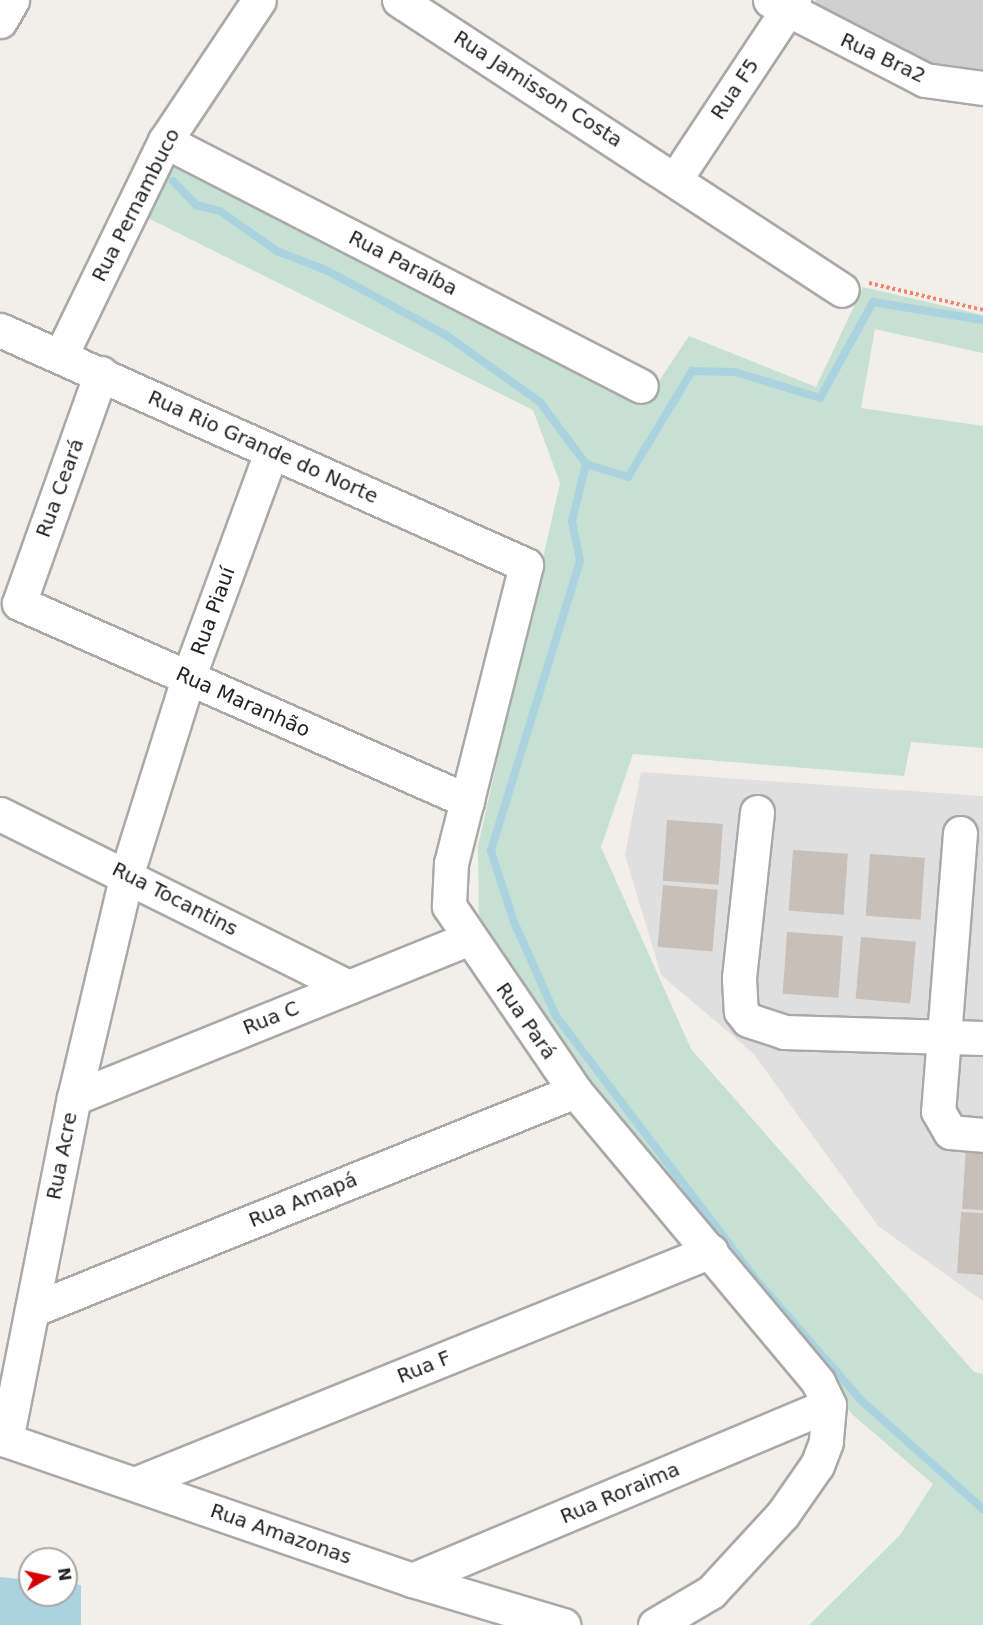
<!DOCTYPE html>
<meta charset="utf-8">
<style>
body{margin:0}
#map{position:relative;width:983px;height:1625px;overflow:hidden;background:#f2efe9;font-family:"DejaVu Sans",sans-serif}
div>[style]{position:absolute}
.residential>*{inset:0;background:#e0dfdf}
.religious>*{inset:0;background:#d0d0d0}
.wetland>*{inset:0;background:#c6e0d4}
.water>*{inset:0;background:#aad3df}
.stream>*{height:8px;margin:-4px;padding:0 4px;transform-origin:4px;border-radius:4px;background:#aad3df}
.building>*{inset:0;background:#c7bfb8;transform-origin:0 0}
.path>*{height:4px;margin-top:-2px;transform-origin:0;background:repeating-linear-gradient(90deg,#fa8072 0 3px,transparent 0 6px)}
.roads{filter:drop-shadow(2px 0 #a9a9a9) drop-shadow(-2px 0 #a9a9a9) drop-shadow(0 2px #a9a9a9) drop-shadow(0 -2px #a9a9a9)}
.minor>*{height:33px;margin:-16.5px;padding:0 16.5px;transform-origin:16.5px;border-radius:16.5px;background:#fff}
span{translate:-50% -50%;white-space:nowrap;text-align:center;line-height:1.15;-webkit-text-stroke:4.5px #fff;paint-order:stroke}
.street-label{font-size:20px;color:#222}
.north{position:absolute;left:18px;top:1547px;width:60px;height:60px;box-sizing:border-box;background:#fff;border:2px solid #a7a7a7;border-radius:50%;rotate:81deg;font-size:16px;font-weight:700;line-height:24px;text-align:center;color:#222}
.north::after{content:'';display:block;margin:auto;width:21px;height:27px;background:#d40000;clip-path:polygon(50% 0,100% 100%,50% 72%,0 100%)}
</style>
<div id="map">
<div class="residential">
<i style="clip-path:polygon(641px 772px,983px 796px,983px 1301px,878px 1226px,753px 1053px,661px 975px,625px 855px)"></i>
</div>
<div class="religious">
<i style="clip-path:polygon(816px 0,983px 0,983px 79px,925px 71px,813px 5px)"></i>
</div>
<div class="wetland">
<i style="clip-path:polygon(167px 156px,645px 402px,689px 336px,816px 387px,863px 287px,983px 315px,983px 353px,875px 329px,861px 408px,983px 426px,983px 748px,911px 742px,904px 776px,633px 754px,601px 847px,691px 1049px,974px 1372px,983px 1374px,983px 1625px,809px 1625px,900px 1535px,933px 1484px,853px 1415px,479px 940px,478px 846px,560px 483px,533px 410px,138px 213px)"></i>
</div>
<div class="water">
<i style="clip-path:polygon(0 1577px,30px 1580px,30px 1595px,66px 1595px,66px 1583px,81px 1585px,81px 1625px,0 1625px)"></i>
</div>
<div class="stream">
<i style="left:173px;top:181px;width:33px;rotate:46deg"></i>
<i style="left:196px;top:205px;width:25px;rotate:14deg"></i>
<i style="left:220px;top:211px;width:70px;rotate:35.1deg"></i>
<i style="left:277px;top:251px;width:55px;rotate:21.4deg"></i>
<i style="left:328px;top:271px;width:134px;rotate:28.5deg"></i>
<i style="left:446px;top:335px;width:115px;rotate:35.5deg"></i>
<i style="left:540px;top:402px;width:77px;rotate:53.4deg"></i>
<i style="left:586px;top:464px;width:59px;rotate:103.8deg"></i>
<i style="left:572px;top:521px;width:41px;rotate:78.7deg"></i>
<i style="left:580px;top:561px;width:303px;rotate:107.1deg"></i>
<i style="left:491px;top:851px;width:75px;rotate:72.1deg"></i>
<i style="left:514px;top:922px;width:103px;rotate:65.9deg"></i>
<i style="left:556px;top:1016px;width:335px;rotate:52.8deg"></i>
<i style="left:759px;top:1283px;width:157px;rotate:48.9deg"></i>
<i style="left:862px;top:1401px;width:162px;rotate:41.8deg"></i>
<i style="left:586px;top:464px;width:44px;rotate:17.2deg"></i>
<i style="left:628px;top:477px;width:124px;rotate:-58.9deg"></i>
<i style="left:692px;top:371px;width:43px;rotate:1.3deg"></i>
<i style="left:735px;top:372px;width:89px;rotate:17deg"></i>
<i style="left:820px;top:398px;width:110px;rotate:-61.1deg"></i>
<i style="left:873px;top:302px;width:111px;rotate:9.3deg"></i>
</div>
<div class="building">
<i style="left:667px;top:820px;width:56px;height:61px;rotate:4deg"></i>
<i style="left:793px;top:850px;width:55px;height:61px;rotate:4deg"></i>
<i style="left:870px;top:854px;width:55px;height:62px;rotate:4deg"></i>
<i style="left:663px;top:885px;width:55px;height:62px;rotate:5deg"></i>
<i style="left:787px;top:932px;width:56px;height:62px;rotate:4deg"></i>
<i style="left:861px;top:937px;width:55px;height:62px;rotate:5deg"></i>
<i style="clip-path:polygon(966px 1147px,983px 1148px,983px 1210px,962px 1209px)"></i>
<i style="clip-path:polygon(961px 1212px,983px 1213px,983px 1275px,957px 1273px)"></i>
</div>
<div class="path">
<i style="left:869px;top:283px;width:117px;rotate:13.3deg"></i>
</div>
<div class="roads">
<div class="minor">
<i style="left:399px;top:0;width:529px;rotate:33.21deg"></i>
<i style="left:770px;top:0;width:174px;rotate:27.3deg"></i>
<i style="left:925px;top:80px;width:59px;rotate:7.9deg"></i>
<i style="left:0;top:21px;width:24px;rotate:-60deg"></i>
<i style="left:165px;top:141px;width:535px;rotate:27.24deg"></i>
<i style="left:676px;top:178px;width:214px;rotate:-56.5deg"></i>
<i style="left:0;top:330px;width:576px;rotate:24.07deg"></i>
<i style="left:526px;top:565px;width:307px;rotate:104.1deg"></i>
<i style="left:451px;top:863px;width:43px;rotate:92.7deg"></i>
<i style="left:449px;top:906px;width:224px;rotate:55.7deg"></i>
<i style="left:575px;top:1091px;width:379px;rotate:50.1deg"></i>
<i style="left:818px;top:1382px;width:25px;rotate:64deg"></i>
<i style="left:829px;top:1405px;width:37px;rotate:95deg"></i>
<i style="left:826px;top:1442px;width:25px;rotate:111deg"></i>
<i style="left:817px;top:1465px;width:60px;rotate:124.8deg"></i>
<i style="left:783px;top:1514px;width:106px;rotate:132.7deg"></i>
<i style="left:711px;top:1592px;width:65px;rotate:149.5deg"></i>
<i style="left:61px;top:355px;width:238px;rotate:-64.1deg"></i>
<i style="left:165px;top:141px;width:169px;rotate:-56.3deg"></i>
<i style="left:101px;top:373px;width:244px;rotate:109.6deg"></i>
<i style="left:19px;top:603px;width:490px;rotate:23.8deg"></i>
<i style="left:757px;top:812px;width:167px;rotate:96.2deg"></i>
<i style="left:739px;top:978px;width:33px;rotate:87deg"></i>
<i style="left:741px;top:1011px;width:11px;rotate:52deg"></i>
<i style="left:748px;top:1020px;width:38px;rotate:18deg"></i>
<i style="left:784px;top:1032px;width:199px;rotate:1.7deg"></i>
<i style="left:0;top:814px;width:389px;rotate:26.4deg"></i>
<i style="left:960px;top:833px;width:279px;rotate:94.5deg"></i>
<i style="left:938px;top:1111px;width:24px;rotate:60deg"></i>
<i style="left:950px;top:1132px;width:33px;rotate:5deg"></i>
<i style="left:74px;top:1098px;width:425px;rotate:-22deg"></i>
<i style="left:32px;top:1310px;width:585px;rotate:-21.96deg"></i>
<i style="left:0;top:1438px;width:436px;rotate:19deg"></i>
<i style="left:412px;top:1580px;width:158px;rotate:16.6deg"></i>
<i style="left:6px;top:1440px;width:349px;rotate:-78.8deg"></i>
<i style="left:74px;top:1098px;width:231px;rotate:-76.7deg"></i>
<i style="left:127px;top:873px;width:204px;rotate:-72.6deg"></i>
<i style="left:188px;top:678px;width:240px;rotate:-69.8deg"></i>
<i style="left:137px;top:1483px;width:619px;rotate:-22.01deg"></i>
<i style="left:412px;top:1580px;width:452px;rotate:-22.8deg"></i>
</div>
</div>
<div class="street-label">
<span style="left:883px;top:58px;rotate:25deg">Rua Bra2</span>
<span style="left:538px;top:89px;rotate:33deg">Rua Jamisson Costa</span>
<span style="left:735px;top:89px;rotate:-56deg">Rua F5</span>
<span style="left:136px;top:205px;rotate:-63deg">Rua Pernambuco</span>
<span style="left:403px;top:263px;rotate:27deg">Rua Paraíba</span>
<span style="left:263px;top:447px;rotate:24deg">Rua Rio Grande do Norte</span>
<span style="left:60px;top:488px;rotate:-70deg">Rua Ceará</span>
<span style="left:213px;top:611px;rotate:-70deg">Rua Piauí</span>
<span style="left:243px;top:702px;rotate:24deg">Rua Maranhão</span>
<span style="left:175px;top:899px;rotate:27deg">Rua Tocantins</span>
<span style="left:271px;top:1018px;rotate:-22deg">Rua C</span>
<span style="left:526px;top:1021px;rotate:55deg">Rua Pará</span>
<span style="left:62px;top:1156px;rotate:-79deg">Rua Acre</span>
<span style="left:303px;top:1200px;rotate:-22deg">Rua Amapá</span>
<span style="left:424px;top:1367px;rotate:-22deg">Rua F</span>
<span style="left:620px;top:1493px;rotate:-23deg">Rua Roraima</span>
<span style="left:281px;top:1534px;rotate:19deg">Rua Amazonas</span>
</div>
<div class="north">N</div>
</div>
